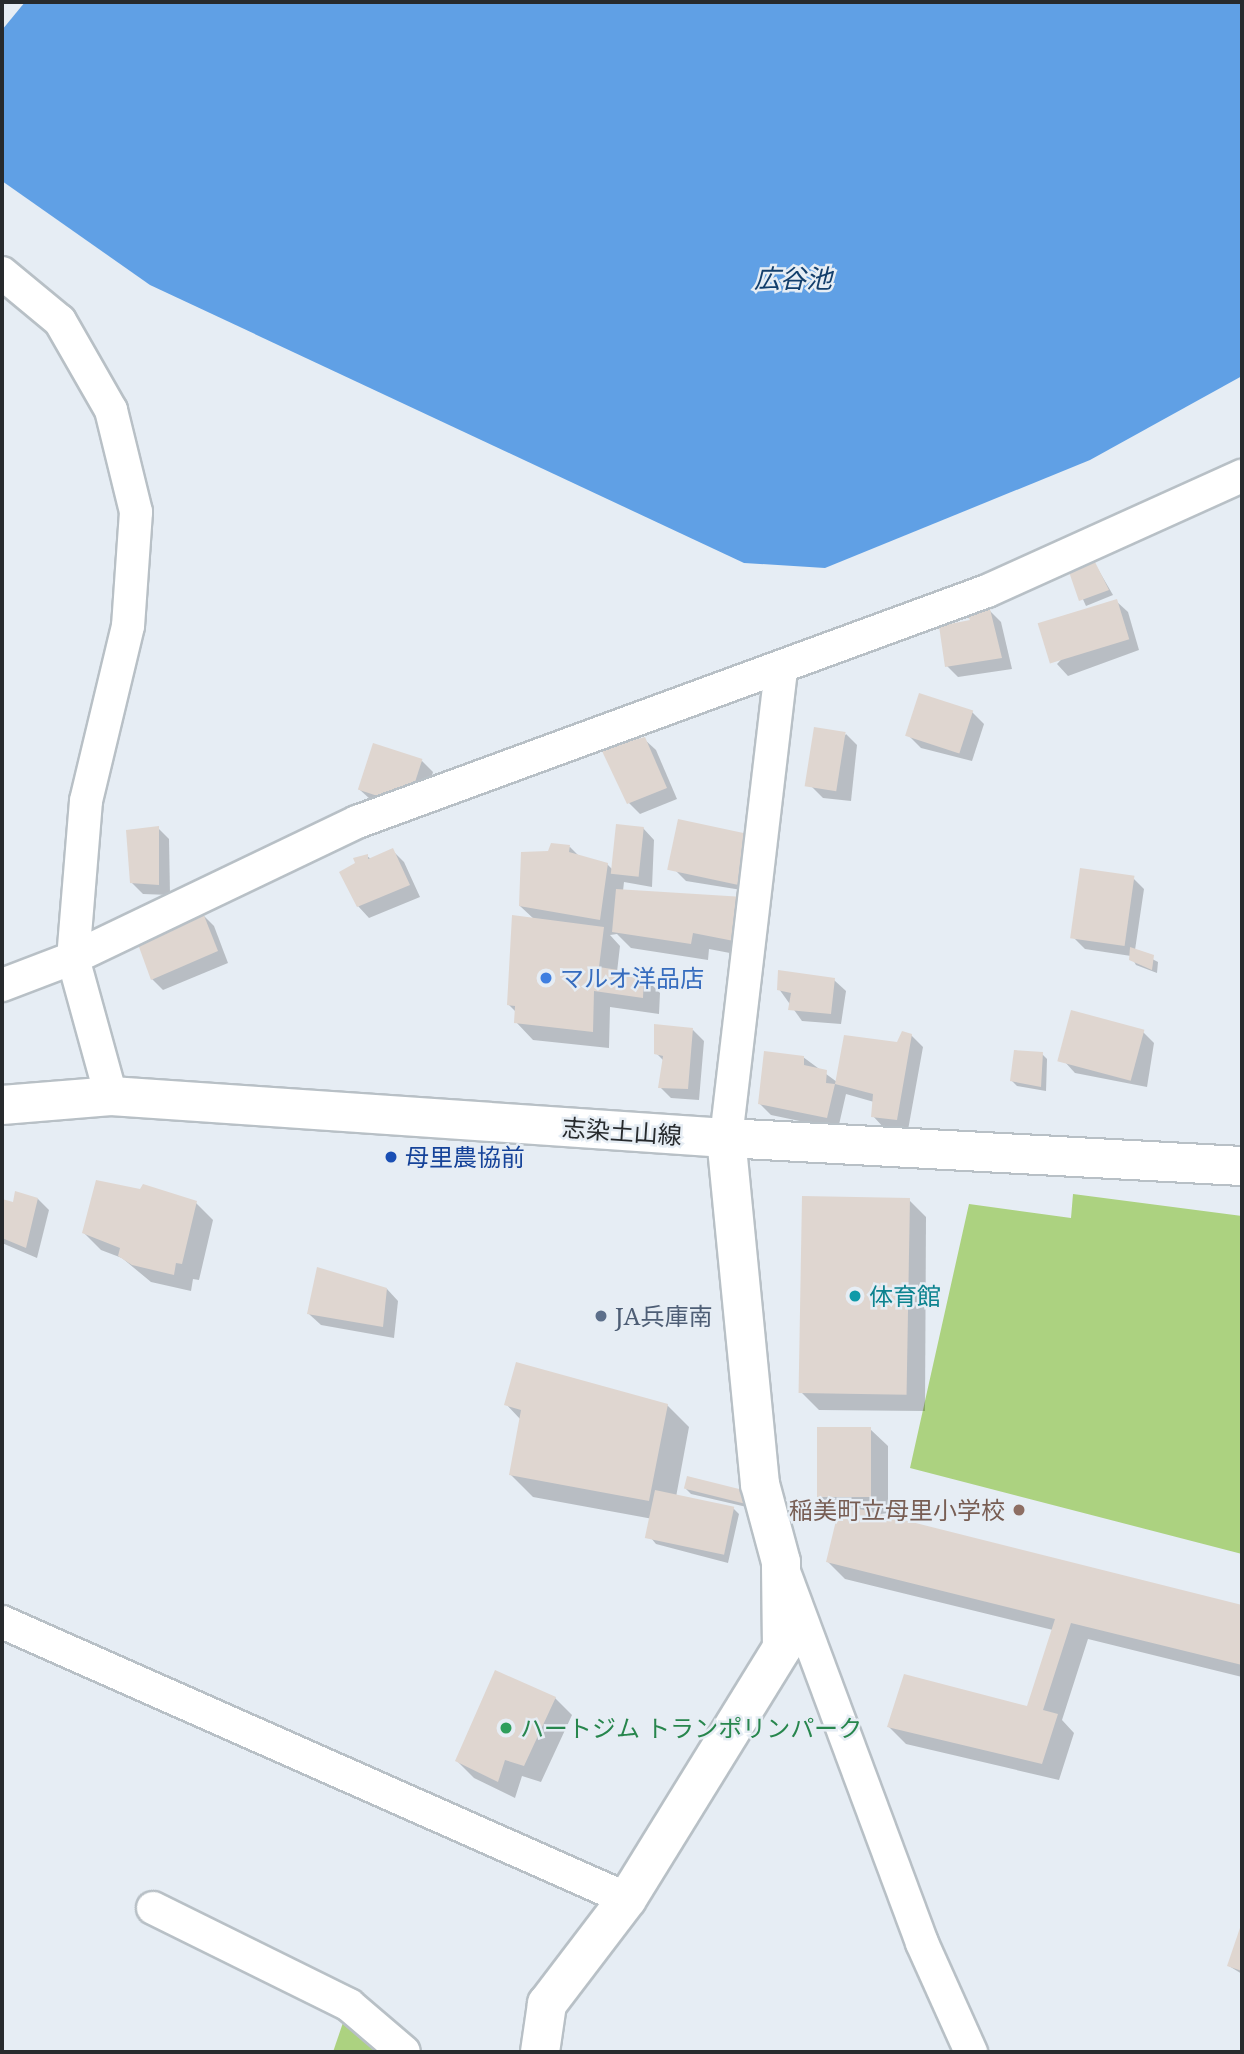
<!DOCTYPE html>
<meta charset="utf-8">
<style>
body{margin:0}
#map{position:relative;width:1244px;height:2054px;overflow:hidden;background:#e6edf4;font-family:"Noto Serif","Noto Sans JP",serif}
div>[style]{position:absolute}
.green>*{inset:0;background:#acd280}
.water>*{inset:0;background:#60a0e5}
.shadow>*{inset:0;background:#0003}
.building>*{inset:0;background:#dfd6d0;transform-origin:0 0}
.roads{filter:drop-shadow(2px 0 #b8c0c6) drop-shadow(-2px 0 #b8c0c6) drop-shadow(0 2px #b8c0c6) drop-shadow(0 -2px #b8c0c6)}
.street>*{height:32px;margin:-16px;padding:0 16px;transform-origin:16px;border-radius:16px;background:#fff}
.secondary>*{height:38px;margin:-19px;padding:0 19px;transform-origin:19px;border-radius:19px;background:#fff}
.dots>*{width:19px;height:19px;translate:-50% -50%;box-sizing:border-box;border:4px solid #e6edf4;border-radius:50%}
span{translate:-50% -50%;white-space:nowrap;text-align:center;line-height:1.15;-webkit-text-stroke:5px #e6edf4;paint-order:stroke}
.shop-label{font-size:24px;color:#366cbe}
.left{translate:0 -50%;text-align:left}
.street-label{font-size:24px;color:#272a2d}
.transit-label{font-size:24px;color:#164399}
.culture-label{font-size:24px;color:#0d838f}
.service-label{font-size:24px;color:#4e5e75}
.education-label{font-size:24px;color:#785e54}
.right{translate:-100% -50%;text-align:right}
.leisure-label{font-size:24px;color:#27864d}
.water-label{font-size:26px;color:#133f6c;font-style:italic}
.frame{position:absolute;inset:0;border:4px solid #272a2d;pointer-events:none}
</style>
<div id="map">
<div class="green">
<i style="clip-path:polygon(1073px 1194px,1242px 1216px,1242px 1554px,910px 1468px,969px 1204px,1071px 1218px)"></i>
<i style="clip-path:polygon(349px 2005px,399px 2052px,333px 2052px)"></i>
</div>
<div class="water">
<i style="clip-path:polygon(25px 2px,1242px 2px,1242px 376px,1090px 460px,825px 568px,744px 563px,150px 285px,2px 181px,2px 30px)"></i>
</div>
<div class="shadow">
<i style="clip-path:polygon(1095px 564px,1113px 595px,1086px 606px,1071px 573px)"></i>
<i style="clip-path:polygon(1116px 601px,1128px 612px,1139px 650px,1068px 676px,1057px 664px)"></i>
<i style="clip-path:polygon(990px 611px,1001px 622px,1012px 669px,958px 677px,947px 666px,972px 621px)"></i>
<i style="clip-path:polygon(972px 712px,984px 724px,972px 761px,921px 748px,910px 737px)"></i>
<i style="clip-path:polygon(846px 734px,857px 745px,851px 801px,823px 798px,811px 786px)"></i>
<i style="clip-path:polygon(644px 739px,656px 750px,677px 799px,640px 814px,629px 803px)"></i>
<i style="clip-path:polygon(422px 761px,433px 772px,422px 813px,371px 800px,359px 789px)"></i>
<i style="clip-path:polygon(679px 821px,760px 893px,686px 881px,675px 870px)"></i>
<i style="clip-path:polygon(158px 828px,169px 839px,170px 895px,143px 894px,131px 882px)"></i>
<i style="clip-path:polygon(643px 828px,654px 840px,652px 887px,624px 882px,623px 891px,743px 899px,756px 958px,709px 949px,708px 960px,631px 948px,617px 934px,610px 935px,620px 946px,617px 972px,643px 976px,660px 993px,659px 1014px,610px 1007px,609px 1048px,533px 1040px,516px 1022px,516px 1012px,508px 1004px,535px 920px,520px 906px,550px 852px,570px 847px,580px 857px,607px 864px,616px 873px)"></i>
<i style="clip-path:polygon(392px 850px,404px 862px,420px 897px,369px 918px,358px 906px,367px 856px,371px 859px)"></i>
<i style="clip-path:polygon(1133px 878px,1144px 889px,1135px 950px,1158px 962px,1157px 973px,1136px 965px,1131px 956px,1085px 949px,1073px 937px)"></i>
<i style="clip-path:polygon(203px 915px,214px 926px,228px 963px,163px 990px,152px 979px)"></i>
<i style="clip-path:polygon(834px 980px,846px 991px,841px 1024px,802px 1021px,779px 989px)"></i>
<i style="clip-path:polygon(693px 1030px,704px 1041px,699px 1100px,671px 1098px,660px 1087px,664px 1061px,656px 1053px)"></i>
<i style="clip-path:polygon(1143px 1032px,1154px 1043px,1147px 1087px,1075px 1073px,1064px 1061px)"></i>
<i style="clip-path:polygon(911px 1035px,923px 1047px,908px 1130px,884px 1128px,873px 1116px,874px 1102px,846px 1094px,838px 1129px,771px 1115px,760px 1104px,803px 1057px,837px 1082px)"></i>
<i style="clip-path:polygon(1042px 1054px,1047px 1059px,1046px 1091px,1017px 1086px,1012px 1081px)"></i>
<i style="clip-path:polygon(38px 1199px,49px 1210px,37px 1258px,2px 1243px,2px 1201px,14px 1205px)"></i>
<i style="clip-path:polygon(909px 1200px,926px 1217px,925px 1411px,819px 1410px,802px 1393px)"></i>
<i style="clip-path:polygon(196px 1203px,213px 1220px,199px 1280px,193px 1279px,191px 1291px,151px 1282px,122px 1258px,101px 1250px,84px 1233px)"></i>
<i style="clip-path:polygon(387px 1289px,398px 1301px,394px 1338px,321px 1325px,309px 1314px)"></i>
<i style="clip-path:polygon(506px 1404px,667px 1405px,689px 1427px,676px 1497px,733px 1508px,739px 1514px,728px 1563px,656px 1544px,651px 1538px,653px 1519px,533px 1497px,511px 1475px,521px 1420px)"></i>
<i style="clip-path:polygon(870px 1429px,888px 1446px,888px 1513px,874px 1515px,1242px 1607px,1242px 1677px,1088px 1639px,1062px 1720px,1074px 1733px,1059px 1780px,906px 1744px,889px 1727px,1029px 1708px,1053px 1630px,845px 1579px,828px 1562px,839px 1513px,819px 1496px)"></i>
<i style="clip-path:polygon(686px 1489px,747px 1493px,751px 1508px,691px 1494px)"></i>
<i style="clip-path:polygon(555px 1698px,572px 1715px,541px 1782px,522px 1776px,515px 1798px,474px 1778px,457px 1761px)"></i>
<i style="clip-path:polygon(1242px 1926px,1242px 1974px,1229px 1966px)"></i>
</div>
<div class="building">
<i style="clip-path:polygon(1095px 562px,1109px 590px,1079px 601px,1069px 572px)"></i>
<i style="left:1117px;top:599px;width:42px;height:83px;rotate:73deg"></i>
<i style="clip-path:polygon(990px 609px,1002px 658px,945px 667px,939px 626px,970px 620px,966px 613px)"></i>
<i style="left:919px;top:693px;width:57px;height:45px;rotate:18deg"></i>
<i style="left:814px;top:727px;width:32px;height:60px;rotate:9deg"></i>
<i style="clip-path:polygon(645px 737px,667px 788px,627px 804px,601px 749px)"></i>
<i style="left:373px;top:743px;width:52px;height:49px;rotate:18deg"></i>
<i style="left:678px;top:819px;width:80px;height:52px;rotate:12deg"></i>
<i style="left:616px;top:824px;width:28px;height:50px;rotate:6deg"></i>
<i style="clip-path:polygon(159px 826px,159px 885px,130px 883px,126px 830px)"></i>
<i style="clip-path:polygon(551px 843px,570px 845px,569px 852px,608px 863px,600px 920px,519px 906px,521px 852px,548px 851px)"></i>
<i style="clip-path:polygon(393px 848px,410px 885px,357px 907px,339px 872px,355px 863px,353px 858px,368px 854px,368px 859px)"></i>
<i style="left:1080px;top:868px;width:55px;height:71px;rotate:8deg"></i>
<i style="clip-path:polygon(616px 889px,744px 897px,739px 942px,693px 933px,691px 944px,612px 932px)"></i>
<i style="clip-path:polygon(203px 913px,218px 951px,151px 980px,135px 936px)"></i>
<i style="clip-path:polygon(512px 915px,604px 927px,599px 967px,644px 974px,643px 998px,594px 991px,593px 1032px,514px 1023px,515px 1006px,507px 1005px)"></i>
<i style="clip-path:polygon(1130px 947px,1154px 955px,1152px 970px,1129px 960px)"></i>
<i style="clip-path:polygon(778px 970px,835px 978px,831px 1014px,788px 1010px,791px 993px,777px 990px)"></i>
<i style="left:1071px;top:1010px;width:76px;height:53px;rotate:15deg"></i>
<i style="clip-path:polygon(654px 1024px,693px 1028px,688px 1089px,658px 1088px,663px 1056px,654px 1054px)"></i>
<i style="clip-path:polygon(902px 1031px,912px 1034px,897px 1120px,871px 1117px,873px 1094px,835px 1084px,844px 1035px,897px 1042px)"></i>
<i style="clip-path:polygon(1014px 1050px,1043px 1052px,1041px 1087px,1010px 1081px)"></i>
<i style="clip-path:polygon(764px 1051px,804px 1056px,804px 1065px,827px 1070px,826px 1083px,835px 1084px,827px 1118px,758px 1104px)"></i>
<i style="clip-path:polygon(96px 1180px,140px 1189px,143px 1184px,197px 1201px,182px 1264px,176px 1263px,174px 1275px,132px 1265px,118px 1256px,120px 1248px,82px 1233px)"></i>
<i style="clip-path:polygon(15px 1191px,38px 1198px,26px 1248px,2px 1238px,2px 1199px,13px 1202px)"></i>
<i style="left:802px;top:1196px;width:108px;height:197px;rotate:1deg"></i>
<i style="clip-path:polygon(317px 1267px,387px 1288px,383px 1327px,307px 1314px)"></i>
<i style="clip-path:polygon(516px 1362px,668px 1404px,649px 1501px,509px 1475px,521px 1410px,504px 1405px)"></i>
<i style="left:817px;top:1427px;width:54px;height:70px"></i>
<i style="left:687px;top:1476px;width:63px;height:13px;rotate:14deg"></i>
<i style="left:655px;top:1490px;width:81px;height:49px;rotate:12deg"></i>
<i style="clip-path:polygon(840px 1504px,1242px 1605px,1242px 1665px,1071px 1623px,1043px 1710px,1058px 1714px,1042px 1764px,887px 1727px,904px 1674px,1027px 1706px,1055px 1619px,826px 1562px)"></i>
<i style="clip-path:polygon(495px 1670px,556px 1697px,524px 1766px,505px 1760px,498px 1782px,455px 1761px)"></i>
<i style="clip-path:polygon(1242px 1922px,1242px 1971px,1227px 1966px)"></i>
</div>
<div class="roads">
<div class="street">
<i style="left:2px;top:273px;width:75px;rotate:39.6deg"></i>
<i style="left:60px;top:321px;width:103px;rotate:60.2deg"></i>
<i style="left:111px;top:410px;width:105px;rotate:76.2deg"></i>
<i style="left:136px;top:512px;width:114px;rotate:94deg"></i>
<i style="left:128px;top:626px;width:180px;rotate:103.5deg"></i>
<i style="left:86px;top:801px;width:158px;rotate:94.7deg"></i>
<i style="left:73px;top:958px;width:143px;rotate:74.6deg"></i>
<i style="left:2px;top:985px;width:76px;rotate:-20.8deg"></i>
<i style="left:73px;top:958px;width:315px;rotate:-25.6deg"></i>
<i style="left:357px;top:822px;width:671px;rotate:-20.14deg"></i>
<i style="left:987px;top:591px;width:280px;rotate:-24.3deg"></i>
<i style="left:726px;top:1138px;width:471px;rotate:-83.3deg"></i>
<i style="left:786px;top:1577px;width:390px;rotate:69.6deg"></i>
<i style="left:922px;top:1943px;width:120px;rotate:65.8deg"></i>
<i style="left:2px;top:1622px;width:684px;rotate:23.9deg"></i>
<i style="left:153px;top:1908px;width:219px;rotate:26.3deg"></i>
<i style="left:349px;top:2005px;width:72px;rotate:40.5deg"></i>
</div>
<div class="secondary">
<i style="left:2px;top:1105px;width:109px;rotate:-4.7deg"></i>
<i style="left:111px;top:1096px;width:616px;rotate:3.91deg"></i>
<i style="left:726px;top:1138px;width:517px;rotate:3.11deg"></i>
<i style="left:540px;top:2052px;width:49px;rotate:-81.7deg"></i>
<i style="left:547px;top:2004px;width:132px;rotate:-52.7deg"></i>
<i style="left:627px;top:1899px;width:295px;rotate:-58.3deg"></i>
<i style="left:782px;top:1648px;width:86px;rotate:-90.7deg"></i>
<i style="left:781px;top:1562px;width:81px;rotate:-105.1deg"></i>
<i style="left:760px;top:1484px;width:348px;rotate:-95.6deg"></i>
</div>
</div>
<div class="dots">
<i style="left:546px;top:978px;background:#3f7fe0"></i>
<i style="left:391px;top:1157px;background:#1a4fb4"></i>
<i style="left:855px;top:1296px;background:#0f9aa8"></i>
<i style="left:601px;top:1316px;background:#5c6f8a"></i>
<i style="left:1019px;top:1510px;background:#8d6e63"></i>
<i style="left:506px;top:1728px;background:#2e9e5b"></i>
</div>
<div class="shop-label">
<span class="left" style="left:560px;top:978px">マルオ洋品店</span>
</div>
<div class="street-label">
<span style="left:622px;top:1131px;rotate:4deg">志染土山線</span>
</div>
<div class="transit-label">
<span class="left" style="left:405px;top:1157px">母里農協前</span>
</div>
<div class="culture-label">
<span class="left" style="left:869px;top:1296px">体育館</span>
</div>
<div class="service-label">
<span class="left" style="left:615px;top:1316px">JA兵庫南</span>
</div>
<div class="education-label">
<span class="right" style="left:1005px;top:1510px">稲美町立母里小学校</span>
</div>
<div class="leisure-label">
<span class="left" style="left:520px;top:1728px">ハートジム トランポリンパーク</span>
</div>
<div class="water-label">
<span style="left:793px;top:279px">広谷池</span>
</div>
<div class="frame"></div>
</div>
